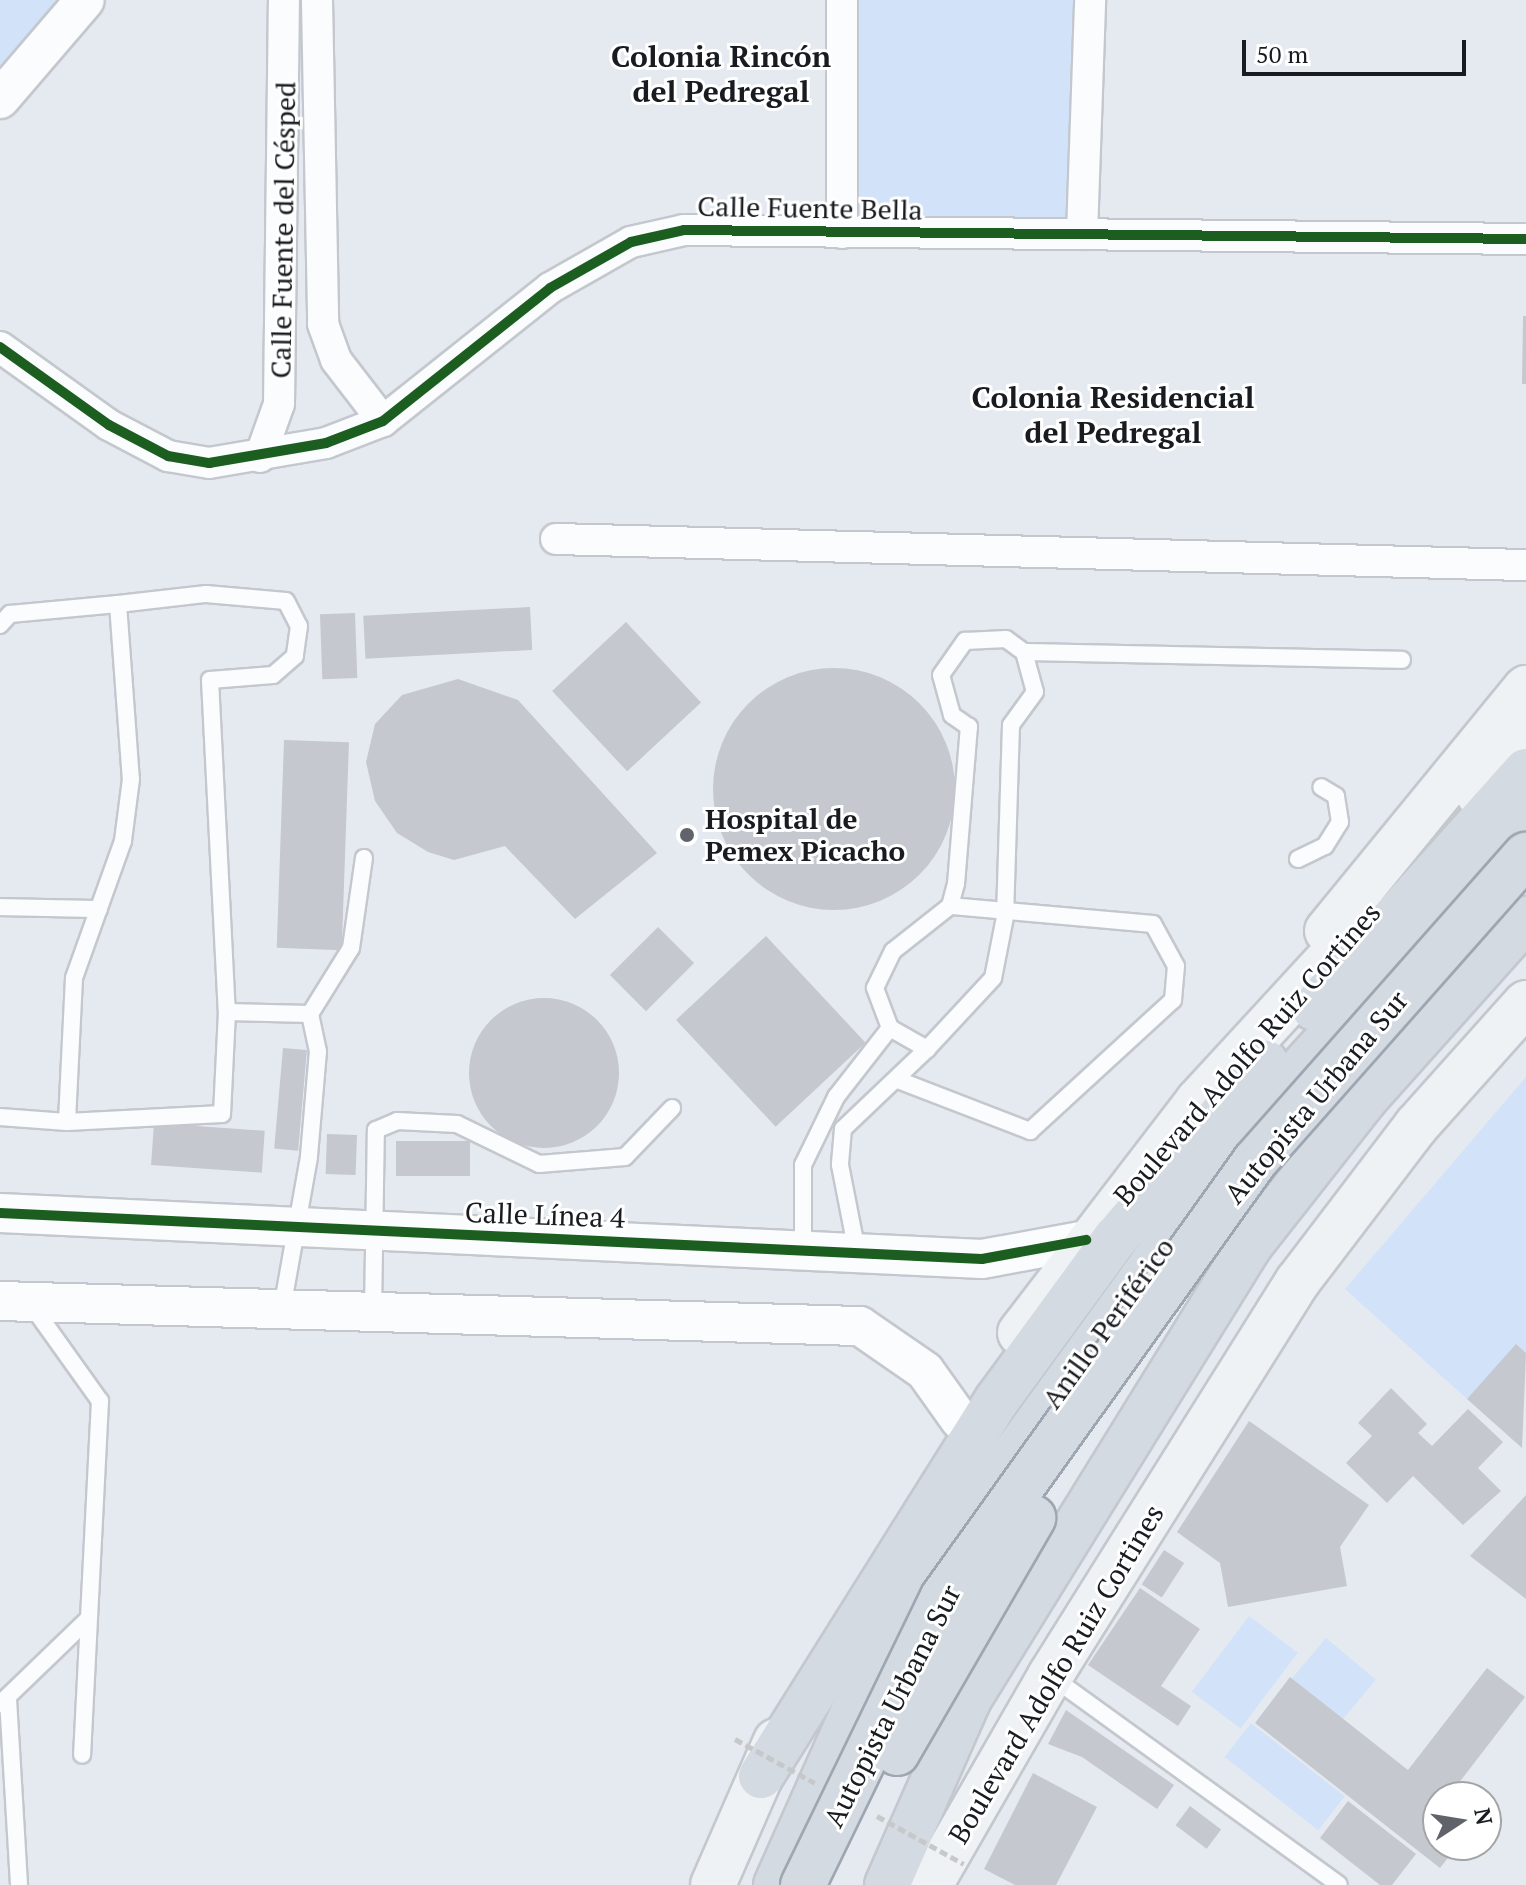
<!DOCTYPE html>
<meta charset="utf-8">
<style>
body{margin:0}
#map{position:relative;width:1526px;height:1885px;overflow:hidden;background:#e5eaf1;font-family:"PT Serif",serif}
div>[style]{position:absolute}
.green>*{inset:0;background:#d2e2f8;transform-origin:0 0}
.building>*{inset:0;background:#c5c8ce;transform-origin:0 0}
.round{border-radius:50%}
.roads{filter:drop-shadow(2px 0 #c4c8ce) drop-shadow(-2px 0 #c4c8ce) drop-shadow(0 2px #c4c8ce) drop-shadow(0 -2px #c4c8ce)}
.service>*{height:16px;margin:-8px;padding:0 8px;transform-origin:8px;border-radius:8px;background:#fbfcfd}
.minor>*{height:30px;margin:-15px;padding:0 15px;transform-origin:15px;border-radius:15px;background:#fbfcfd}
.tertiary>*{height:38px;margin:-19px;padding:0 19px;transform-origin:19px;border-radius:19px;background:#fbfcfd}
.secondary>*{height:44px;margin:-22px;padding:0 22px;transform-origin:22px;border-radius:22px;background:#eff2f5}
.motorway>*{height:44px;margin:-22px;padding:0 22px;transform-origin:22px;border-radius:22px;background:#d4dae2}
.path-bridge>*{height:5px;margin-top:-2.5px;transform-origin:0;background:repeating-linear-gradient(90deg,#c6c8ca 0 8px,transparent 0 12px)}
.bridges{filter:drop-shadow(2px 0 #9ea6b1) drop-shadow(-2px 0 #9ea6b1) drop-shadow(0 2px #9ea6b1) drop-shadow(0 -2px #9ea6b1)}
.motorway-bridge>*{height:44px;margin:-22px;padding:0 22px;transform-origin:22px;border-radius:22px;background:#d4dae2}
.cycleway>*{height:10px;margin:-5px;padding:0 5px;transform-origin:5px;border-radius:5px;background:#1b5e20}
.dots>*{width:22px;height:22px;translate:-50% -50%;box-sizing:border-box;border:4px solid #fff;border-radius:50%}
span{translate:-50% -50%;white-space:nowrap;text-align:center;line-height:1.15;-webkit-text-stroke:6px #fff;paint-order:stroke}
.street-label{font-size:28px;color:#181b20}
.poi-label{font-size:28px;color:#181b20;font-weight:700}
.left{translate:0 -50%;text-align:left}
.neighbourhood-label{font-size:30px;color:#181b20;font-weight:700}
.north{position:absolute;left:1422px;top:1781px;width:80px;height:80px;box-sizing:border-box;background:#fff;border:2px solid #a3a4a6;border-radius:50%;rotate:78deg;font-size:22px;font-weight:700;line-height:32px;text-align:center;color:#181b20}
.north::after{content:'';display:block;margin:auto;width:28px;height:36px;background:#606369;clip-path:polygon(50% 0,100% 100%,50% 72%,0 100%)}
.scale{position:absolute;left:1242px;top:40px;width:224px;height:36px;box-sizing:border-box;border:4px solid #181b20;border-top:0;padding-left:10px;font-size:24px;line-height:28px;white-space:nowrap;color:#181b20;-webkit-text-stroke:6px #fff;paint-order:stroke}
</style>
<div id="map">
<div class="green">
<i style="clip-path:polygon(0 0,74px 0,0 92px)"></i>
<i style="left:854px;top:0;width:224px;height:224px"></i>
<i style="clip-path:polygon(1526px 1077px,1526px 1353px,1517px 1345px,1467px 1399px,1345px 1289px)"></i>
<i style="left:1249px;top:1616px;width:61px;height:95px;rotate:37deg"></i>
<i style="left:1326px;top:1638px;width:65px;height:53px;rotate:40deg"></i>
<i style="left:1251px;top:1723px;width:119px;height:43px;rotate:38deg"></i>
</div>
<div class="building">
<i style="clip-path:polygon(1523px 316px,1526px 316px,1526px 384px,1522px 384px)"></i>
<i style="left:530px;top:607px;width:43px;height:167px;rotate:87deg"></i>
<i style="left:355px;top:613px;width:65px;height:35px;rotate:88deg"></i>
<i style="left:626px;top:622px;width:110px;height:101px;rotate:47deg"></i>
<i class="round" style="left:713px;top:668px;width:242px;height:242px"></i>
<i style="clip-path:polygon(458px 679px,518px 700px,657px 853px,575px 919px,505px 846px,454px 860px,428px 852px,397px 833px,375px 801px,366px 762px,375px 724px,402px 695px)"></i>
<i style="left:284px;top:740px;width:65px;height:208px;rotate:2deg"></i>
<i style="left:658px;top:927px;width:51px;height:68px;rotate:45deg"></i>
<i style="left:766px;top:936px;width:146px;height:123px;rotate:47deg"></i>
<i class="round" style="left:469px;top:998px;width:150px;height:150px"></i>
<i style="left:283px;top:1048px;width:24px;height:101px;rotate:5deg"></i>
<i style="left:154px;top:1123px;width:111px;height:42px;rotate:4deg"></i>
<i style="left:327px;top:1134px;width:30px;height:40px;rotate:2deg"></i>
<i style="left:396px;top:1141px;width:74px;height:35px"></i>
<i style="clip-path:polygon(1516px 1344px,1526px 1353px,1522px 1448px,1467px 1399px)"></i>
<i style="clip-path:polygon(1391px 1388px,1427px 1424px,1418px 1433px,1432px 1446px,1468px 1409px,1503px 1442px,1478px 1468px,1501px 1491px,1463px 1525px,1413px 1476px,1387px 1503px,1346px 1463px,1372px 1436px,1358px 1423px)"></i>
<i style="clip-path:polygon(1249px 1421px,1369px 1505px,1340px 1547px,1347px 1586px,1228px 1607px,1220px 1563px,1177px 1532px)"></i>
<i style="clip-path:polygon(1526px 1495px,1526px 1599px,1470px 1556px)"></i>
<i style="left:1164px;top:1550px;width:24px;height:41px;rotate:33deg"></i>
<i style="clip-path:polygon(1140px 1588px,1200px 1629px,1161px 1686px,1191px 1706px,1178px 1726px,1088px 1665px)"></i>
<i style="clip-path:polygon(1487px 1668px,1525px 1697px,1448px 1797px,1438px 1797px,1438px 1845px,1458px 1845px,1440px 1868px,1255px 1723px,1290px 1677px,1408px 1770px)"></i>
<i style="clip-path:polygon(1066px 1710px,1174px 1785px,1157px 1809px,1082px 1757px,1048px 1744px)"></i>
<i style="clip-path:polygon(1033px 1773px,1097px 1807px,1056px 1885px,1015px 1885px,984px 1869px)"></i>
<i style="clip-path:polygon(1348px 1801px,1416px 1854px,1392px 1885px,1380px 1885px,1320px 1838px)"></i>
<i style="left:1190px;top:1806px;width:39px;height:24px;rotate:37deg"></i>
</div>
<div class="roads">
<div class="service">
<i style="left:118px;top:604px;width:89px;rotate:-6.5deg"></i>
<i style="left:206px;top:594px;width:80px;rotate:5deg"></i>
<i style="left:286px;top:601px;width:28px;rotate:63deg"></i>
<i style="left:299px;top:626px;width:30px;rotate:98deg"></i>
<i style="left:295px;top:656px;width:29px;rotate:139deg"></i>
<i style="left:273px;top:675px;width:63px;rotate:175.5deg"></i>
<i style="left:210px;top:680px;width:332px;rotate:87.1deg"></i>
<i style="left:227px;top:1012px;width:83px;rotate:1.4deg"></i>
<i style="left:310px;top:1014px;width:38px;rotate:78deg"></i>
<i style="left:318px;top:1051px;width:106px;rotate:94.9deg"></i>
<i style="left:309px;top:1157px;width:154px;rotate:100.1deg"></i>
<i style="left:0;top:625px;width:15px;rotate:-48deg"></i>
<i style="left:10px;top:614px;width:108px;rotate:-5.3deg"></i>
<i style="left:118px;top:604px;width:175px;rotate:85.8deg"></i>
<i style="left:131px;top:779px;width:63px;rotate:97.4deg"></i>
<i style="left:123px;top:841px;width:145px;rotate:109.7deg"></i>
<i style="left:74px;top:978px;width:144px;rotate:92.8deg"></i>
<i style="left:67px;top:1122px;width:155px;rotate:-3deg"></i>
<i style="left:222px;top:1114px;width:102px;rotate:-87.2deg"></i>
<i style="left:1024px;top:652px;width:378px;rotate:1.2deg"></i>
<i style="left:1298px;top:859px;width:30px;rotate:-26deg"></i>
<i style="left:1325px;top:846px;width:28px;rotate:-58deg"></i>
<i style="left:1340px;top:822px;width:26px;rotate:-99deg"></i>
<i style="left:1336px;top:796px;width:17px;rotate:-149deg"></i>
<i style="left:0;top:907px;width:99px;rotate:1.2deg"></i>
<i style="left:310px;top:1014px;width:78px;rotate:-58.2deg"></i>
<i style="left:351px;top:948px;width:91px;rotate:-81.8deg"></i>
<i style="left:890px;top:1028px;width:43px;rotate:-110.6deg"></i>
<i style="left:875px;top:988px;width:41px;rotate:-64.1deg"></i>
<i style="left:893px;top:951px;width:73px;rotate:-38.3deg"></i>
<i style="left:950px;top:906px;width:23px;rotate:-75deg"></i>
<i style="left:956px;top:884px;width:158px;rotate:-85.3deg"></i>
<i style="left:969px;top:727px;width:21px;rotate:-145deg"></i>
<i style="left:952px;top:715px;width:41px;rotate:-105.4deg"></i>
<i style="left:941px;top:675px;width:42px;rotate:-54.8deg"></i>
<i style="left:965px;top:641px;width:41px;rotate:-2.8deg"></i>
<i style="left:1006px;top:639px;width:22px;rotate:36deg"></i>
<i style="left:1024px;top:652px;width:41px;rotate:74.6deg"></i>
<i style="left:1035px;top:692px;width:41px;rotate:126deg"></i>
<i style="left:1011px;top:725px;width:192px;rotate:91.8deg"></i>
<i style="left:1005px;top:917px;width:62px;rotate:101.1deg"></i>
<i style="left:993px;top:978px;width:97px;rotate:132.9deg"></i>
<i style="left:898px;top:1080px;width:142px;rotate:21.1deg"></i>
<i style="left:1030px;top:1131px;width:194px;rotate:-42.5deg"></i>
<i style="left:1173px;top:1000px;width:34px;rotate:-85deg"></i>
<i style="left:1176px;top:966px;width:48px;rotate:-118.7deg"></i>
<i style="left:1153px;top:924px;width:204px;rotate:-174.9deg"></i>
<i style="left:0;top:1117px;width:67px;rotate:4.3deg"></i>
<i style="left:803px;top:1249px;width:84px;rotate:-90deg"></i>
<i style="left:803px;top:1165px;width:76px;rotate:-64.1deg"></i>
<i style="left:836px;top:1097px;width:88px;rotate:-52deg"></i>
<i style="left:890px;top:1028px;width:43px;rotate:29.6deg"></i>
<i style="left:927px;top:1049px;width:116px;rotate:136.4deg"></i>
<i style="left:843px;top:1129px;width:36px;rotate:95deg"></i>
<i style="left:840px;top:1165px;width:89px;rotate:78.9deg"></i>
<i style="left:30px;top:1303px;width:120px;rotate:54.5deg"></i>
<i style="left:100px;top:1401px;width:354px;rotate:92.9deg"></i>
<i style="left:373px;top:1312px;width:182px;rotate:-89.1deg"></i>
<i style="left:376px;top:1130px;width:23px;rotate:-23deg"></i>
<i style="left:397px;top:1121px;width:60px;rotate:2.9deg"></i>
<i style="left:457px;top:1124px;width:91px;rotate:26deg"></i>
<i style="left:539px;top:1164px;width:86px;rotate:-4.7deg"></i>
<i style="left:625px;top:1157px;width:68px;rotate:-46.2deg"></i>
<i style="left:1052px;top:1677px;width:354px;rotate:35.9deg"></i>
<i style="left:8px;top:1699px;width:186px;rotate:86.6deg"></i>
<i style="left:0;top:1704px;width:121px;rotate:-44deg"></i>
</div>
<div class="minor">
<i style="left:317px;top:0;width:324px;rotate:88.9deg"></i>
<i style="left:323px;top:324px;width:38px;rotate:70deg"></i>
<i style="left:336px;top:360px;width:77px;rotate:52.4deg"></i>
<i style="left:842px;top:233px;width:233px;rotate:-90deg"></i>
<i style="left:1082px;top:234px;width:234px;rotate:-88deg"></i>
<i style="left:0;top:347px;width:134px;rotate:35.6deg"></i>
<i style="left:109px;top:425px;width:67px;rotate:27.7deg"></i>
<i style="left:168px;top:456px;width:42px;rotate:9.7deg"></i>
<i style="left:209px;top:463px;width:119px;rotate:-9.7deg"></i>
<i style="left:326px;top:443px;width:61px;rotate:-21.1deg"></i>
<i style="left:383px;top:421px;width:213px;rotate:-38.5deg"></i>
<i style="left:550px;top:288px;width:93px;rotate:-29.6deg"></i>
<i style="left:631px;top:242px;width:54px;rotate:-12.8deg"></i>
<i style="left:684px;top:230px;width:842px;rotate:0.61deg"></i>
<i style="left:260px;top:457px;width:56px;rotate:-70.3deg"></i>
<i style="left:279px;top:404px;width:404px;rotate:-89.3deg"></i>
<i style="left:556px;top:539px;width:970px;rotate:1.54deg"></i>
</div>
<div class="tertiary">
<i style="left:0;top:99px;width:130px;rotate:-49.4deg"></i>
<i style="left:0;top:1213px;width:983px;rotate:2.68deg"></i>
<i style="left:982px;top:1259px;width:106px;rotate:-10.4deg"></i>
<i style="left:0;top:1301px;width:860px;rotate:1.67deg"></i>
<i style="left:860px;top:1326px;width:79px;rotate:34.7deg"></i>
<i style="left:925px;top:1371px;width:60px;rotate:54.5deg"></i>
</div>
<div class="secondary">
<i style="left:1479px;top:795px;width:70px;rotate:-47.9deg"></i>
<i style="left:1327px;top:931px;width:314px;rotate:-50.7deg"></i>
<i style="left:1020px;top:1333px;width:292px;rotate:-52.5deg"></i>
<i style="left:1198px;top:1101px;width:251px;rotate:-47.4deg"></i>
<i style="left:713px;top:1885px;width:157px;rotate:-66.4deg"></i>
<i style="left:930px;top:1885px;width:241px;rotate:-60.1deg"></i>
<i style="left:1050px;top:1676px;width:466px;rotate:-57.9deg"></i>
<i style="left:1298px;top:1281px;width:195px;rotate:-52.7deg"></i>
<i style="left:1416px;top:1126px;width:165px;rotate:-48.2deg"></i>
</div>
<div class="motorway">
<i style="left:1314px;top:1008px;width:318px;rotate:-48.2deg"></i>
<i style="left:761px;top:1776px;width:444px;rotate:-57.9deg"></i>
<i style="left:997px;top:1400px;width:200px;rotate:-53.8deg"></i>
<i style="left:1115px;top:1239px;width:232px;rotate:-49.4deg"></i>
<i style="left:776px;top:1885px;width:219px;rotate:-66deg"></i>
<i style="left:865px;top:1685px;width:140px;rotate:-60deg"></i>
<i style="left:935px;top:1564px;width:559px;rotate:-54.09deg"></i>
<i style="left:1263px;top:1111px;width:392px;rotate:-47.9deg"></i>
<i style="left:887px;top:1885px;width:203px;rotate:-66.2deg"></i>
<i style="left:969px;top:1699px;width:534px;rotate:-58.24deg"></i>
<i style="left:1250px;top:1245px;width:184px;rotate:-51.8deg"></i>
<i style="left:1364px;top:1100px;width:243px;rotate:-48.2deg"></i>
</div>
</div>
<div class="path-bridge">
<i style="left:735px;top:1739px;width:91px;rotate:28.8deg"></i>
<i style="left:877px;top:1816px;width:99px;rotate:28.9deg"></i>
</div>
<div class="bridges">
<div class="motorway-bridge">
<i style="left:897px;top:1753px;width:272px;rotate:-59.9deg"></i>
<i style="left:803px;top:1885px;width:320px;rotate:-64.1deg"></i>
<i style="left:943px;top:1597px;width:536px;rotate:-54.41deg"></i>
<i style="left:1255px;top:1161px;width:409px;rotate:-48.5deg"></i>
</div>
</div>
<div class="cycleway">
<i style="left:0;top:347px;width:134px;rotate:35.6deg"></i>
<i style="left:109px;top:425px;width:67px;rotate:27.7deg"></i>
<i style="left:168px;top:456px;width:42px;rotate:9.7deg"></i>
<i style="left:209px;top:463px;width:119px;rotate:-9.7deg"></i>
<i style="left:326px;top:443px;width:61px;rotate:-21.1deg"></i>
<i style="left:383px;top:421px;width:213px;rotate:-38.5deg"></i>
<i style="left:550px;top:288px;width:93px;rotate:-29.6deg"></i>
<i style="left:631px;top:242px;width:54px;rotate:-12.8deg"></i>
<i style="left:684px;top:230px;width:842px;rotate:0.61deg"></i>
<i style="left:0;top:1213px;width:983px;rotate:2.68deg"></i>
<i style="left:982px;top:1259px;width:106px;rotate:-10.4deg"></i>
</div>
<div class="dots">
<i style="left:687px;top:835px;background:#606369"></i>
</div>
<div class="street-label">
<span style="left:810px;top:208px;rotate:1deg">Calle Fuente Bella</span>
<span style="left:283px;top:230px;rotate:-89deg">Calle Fuente del Césped</span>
<span style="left:1247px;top:1054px;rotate:-49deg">Boulevard Adolfo Ruiz Cortines</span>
<span style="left:1316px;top:1097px;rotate:-50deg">Autopista Urbana Sur</span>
<span style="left:545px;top:1215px;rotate:2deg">Calle Línea 4</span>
<span style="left:1108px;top:1323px;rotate:-54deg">Anillo Periférico</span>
<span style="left:1056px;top:1674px;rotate:-59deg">Boulevard Adolfo Ruiz Cortines</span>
<span style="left:892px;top:1706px;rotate:-63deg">Autopista Urbana Sur</span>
</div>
<div class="poi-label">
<span class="left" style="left:705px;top:835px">Hospital de<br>Pemex Picacho</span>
</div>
<div class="neighbourhood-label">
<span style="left:721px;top:73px">Colonia Rincón<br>del Pedregal</span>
<span style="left:1113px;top:414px">Colonia Residencial<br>del Pedregal</span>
</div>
<div class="north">N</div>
<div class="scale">50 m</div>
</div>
